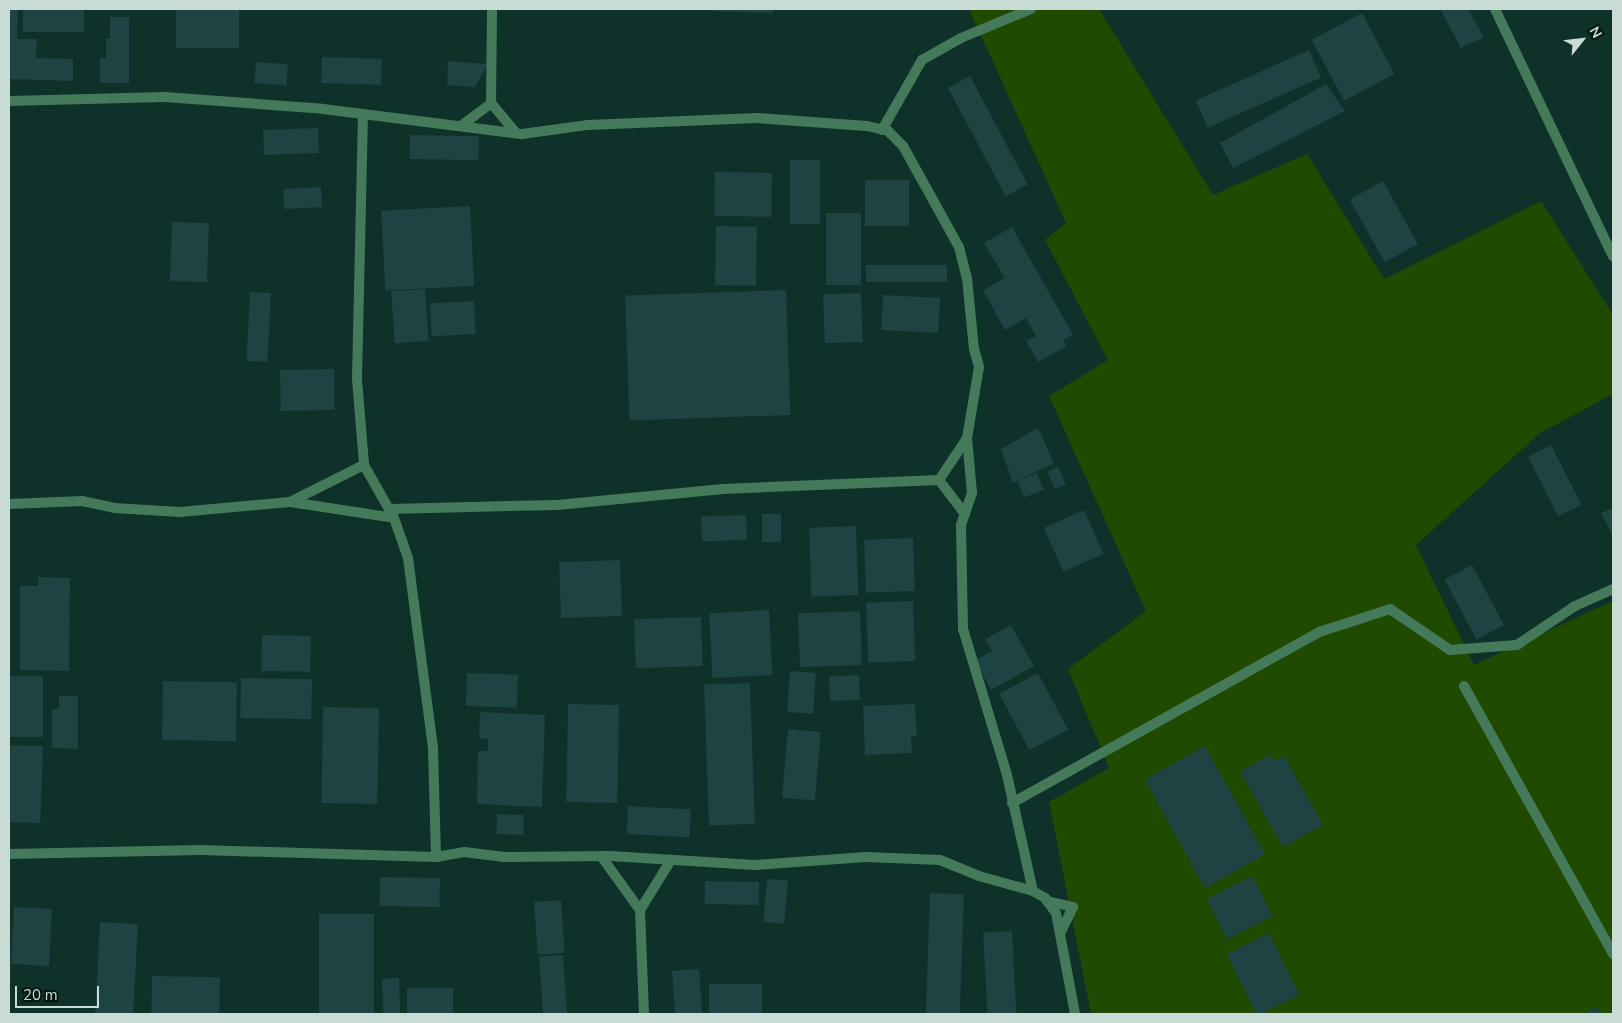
<!DOCTYPE html>
<style>
body{margin:0}
#map{position:relative;width:1622px;height:1023px;overflow:hidden;background:#0e3129;font-family:"Nunito Sans",sans-serif}
div>[style]{position:absolute}
.green>*{inset:0;background:#1f4a00}
.building>*{inset:0;background:#1d4343;transform-origin:0 0}
.minor>*{height:10px;margin:-5px;padding:0 5px;transform-origin:5px;border-radius:5px;background:#447a59}
span{translate:-50% -50%;white-space:nowrap;text-align:center;line-height:1.15;-webkit-text-stroke:4.5px #081612;paint-order:stroke}
.frame{position:absolute;inset:0;border:10px solid #c8dbd5;pointer-events:none}
.north{position:absolute;left:1557px;top:15px;width:50px;height:50px;-webkit-text-stroke:4px #081612;paint-order:stroke;rotate:61deg;font-size:14px;font-weight:700;line-height:20px;text-align:center;color:#c8dbd5}
.north::after{content:'';display:block;margin:auto;width:18px;height:22px;background:#c8dbd5;clip-path:polygon(50% 0,100% 100%,50% 72%,0 100%)}
.scale{position:absolute;left:15px;top:986px;width:84px;height:22px;box-sizing:border-box;border:2px solid #c8dbd5;border-top:0;padding-left:6px;font-size:15px;line-height:18px;white-space:nowrap;color:#c8dbd5;-webkit-text-stroke:4px #081612;paint-order:stroke}
</style>
<div id="map">
<div class="green">
<i style="clip-path:polygon(969px 9px,1099px 9px,1213px 195px,1307px 154px,1384px 279px,1541px 201px,1613px 315px,1613px 394px,1540px 433px,1416px 545px,1474px 665px,1613px 601px,1613px 1014px,1091px 1014px,1049px 802px,1109px 768px,1068px 669px,1146px 611px,1049px 396px,1108px 360px,1045px 240px,1066px 223px)"></i>
</div>
<div class="building">
<i style="clip-path:polygon(9px 9px,18px 9px,17px 39px,37px 39px,36px 58px,73px 59px,73px 81px,9px 79px)"></i>
<i style="left:23px;top:9px;width:61px;height:23px"></i>
<i style="left:176px;top:9px;width:63px;height:39px"></i>
<i style="clip-path:polygon(711px 9px,773px 9px,773px 13px,711px 11px)"></i>
<i style="clip-path:polygon(1440px 9px,1468px 9px,1484px 37px,1461px 48px)"></i>
<i style="left:1362px;top:13px;width:69px;height:57px;rotate:62deg"></i>
<i style="clip-path:polygon(110px 17px,129px 17px,129px 83px,100px 83px,100px 58px,106px 58px,106px 39px,110px 39px)"></i>
<i style="left:1309px;top:50px;width:30px;height:124px;rotate:66deg"></i>
<i style="left:322px;top:57px;width:60px;height:26px;rotate:2deg"></i>
<i style="clip-path:polygon(448px 61px,488px 64px,475px 87px,447px 85px)"></i>
<i style="left:256px;top:62px;width:32px;height:21px;rotate:4deg"></i>
<i style="left:970px;top:76px;width:123px;height:25px;rotate:62deg"></i>
<i style="clip-path:polygon(1326px 84px,1345px 111px,1233px 168px,1220px 143px)"></i>
<i style="left:318px;top:128px;width:25px;height:55px;rotate:88deg"></i>
<i style="left:410px;top:135px;width:69px;height:24px;rotate:1deg"></i>
<i style="left:790px;top:160px;width:30px;height:64px"></i>
<i style="left:715px;top:172px;width:57px;height:44px;rotate:1deg"></i>
<i style="left:865px;top:180px;width:44px;height:46px"></i>
<i style="left:1383px;top:181px;width:72px;height:38px;rotate:61deg"></i>
<i style="left:321px;top:187px;width:20px;height:38px;rotate:87deg"></i>
<i style="left:470px;top:206px;width:80px;height:89px;rotate:87deg"></i>
<i style="left:826px;top:213px;width:35px;height:72px"></i>
<i style="left:172px;top:222px;width:37px;height:59px;rotate:2deg"></i>
<i style="left:716px;top:226px;width:41px;height:59px;rotate:1deg"></i>
<i style="clip-path:polygon(1012px 227px,1073px 335px,1063px 340px,1067px 346px,1038px 362px,1026px 341px,1036px 336px,1026px 318px,1005px 330px,983px 290px,1005px 278px,984px 243px)"></i>
<i style="left:866px;top:265px;width:81px;height:17px"></i>
<i style="left:425px;top:289px;width:52px;height:34px;rotate:86deg"></i>
<i style="left:786px;top:290px;width:125px;height:161px;rotate:88deg"></i>
<i style="left:250px;top:292px;width:21px;height:69px;rotate:3deg"></i>
<i style="left:861px;top:293px;width:49px;height:38px;rotate:88deg"></i>
<i style="left:883px;top:295px;width:57px;height:35px;rotate:3deg"></i>
<i style="left:474px;top:301px;width:33px;height:44px;rotate:87deg"></i>
<i style="left:334px;top:369px;width:41px;height:54px;rotate:89deg"></i>
<i style="clip-path:polygon(1038px 428px,1054px 463px,1013px 483px,1001px 449px)"></i>
<i style="left:1551px;top:445px;width:67px;height:26px;rotate:63deg"></i>
<i style="left:1058px;top:467px;width:19px;height:12px;rotate:65deg"></i>
<i style="left:1037px;top:473px;width:18px;height:21px;rotate:68deg"></i>
<i style="clip-path:polygon(1613px 508px,1613px 537px,1601px 513px)"></i>
<i style="left:1084px;top:510px;width:48px;height:44px;rotate:66deg"></i>
<i style="left:762px;top:514px;width:19px;height:28px"></i>
<i style="left:746px;top:515px;width:25px;height:45px;rotate:88deg"></i>
<i style="left:856px;top:526px;width:69px;height:47px;rotate:88deg"></i>
<i style="left:913px;top:538px;width:53px;height:49px;rotate:88deg"></i>
<i style="left:620px;top:560px;width:56px;height:61px;rotate:88deg"></i>
<i style="left:1472px;top:565px;width:68px;height:31px;rotate:62deg"></i>
<i style="clip-path:polygon(38px 577px,70px 578px,69px 671px,20px 670px,20px 586px,38px 586px)"></i>
<i style="left:913px;top:601px;width:60px;height:47px;rotate:88deg"></i>
<i style="left:769px;top:610px;width:65px;height:60px;rotate:87deg"></i>
<i style="left:860px;top:611px;width:54px;height:62px;rotate:88deg"></i>
<i style="left:701px;top:617px;width:49px;height:67px;rotate:88deg"></i>
<i style="clip-path:polygon(1011px 625px,1034px 666px,991px 690px,975px 660px,992px 651px,985px 639px)"></i>
<i style="left:262px;top:635px;width:49px;height:36px;rotate:1deg"></i>
<i style="left:790px;top:671px;width:26px;height:41px;rotate:4deg"></i>
<i style="left:467px;top:673px;width:51px;height:33px;rotate:2deg"></i>
<i style="left:1038px;top:673px;width:64px;height:44px;rotate:62deg"></i>
<i style="left:859px;top:675px;width:25px;height:30px;rotate:88deg"></i>
<i style="left:9px;top:676px;width:34px;height:61px"></i>
<i style="left:241px;top:678px;width:71px;height:40px;rotate:1deg"></i>
<i style="left:163px;top:681px;width:74px;height:59px;rotate:1deg"></i>
<i style="left:750px;top:683px;width:141px;height:46px;rotate:88deg"></i>
<i style="clip-path:polygon(59px 696px,78px 696px,78px 749px,52px 748px,52px 709px,59px 709px)"></i>
<i style="left:568px;top:704px;width:51px;height:98px;rotate:1deg"></i>
<i style="clip-path:polygon(915px 704px,917px 736px,911px 736px,912px 753px,865px 755px,863px 706px)"></i>
<i style="left:323px;top:707px;width:56px;height:96px;rotate:1deg"></i>
<i style="clip-path:polygon(480px 712px,545px 715px,542px 807px,477px 804px,478px 751px,488px 751px,488px 739px,479px 738px)"></i>
<i style="left:788px;top:729px;width:33px;height:69px;rotate:5deg"></i>
<i style="left:9px;top:745px;width:34px;height:77px;rotate:2deg"></i>
<i style="left:1205px;top:746px;width:124px;height:69px;rotate:61deg"></i>
<i style="clip-path:polygon(1270px 755px,1274px 761px,1284px 756px,1323px 825px,1283px 847px,1240px 771px)"></i>
<i style="left:628px;top:806px;width:63px;height:28px;rotate:3deg"></i>
<i style="left:497px;top:814px;width:27px;height:20px;rotate:2deg"></i>
<i style="left:1252px;top:876px;width:45px;height:51px;rotate:63deg"></i>
<i style="left:380px;top:877px;width:60px;height:29px;rotate:1deg"></i>
<i style="left:767px;top:879px;width:21px;height:43px;rotate:5deg"></i>
<i style="left:705px;top:881px;width:54px;height:23px;rotate:1deg"></i>
<i style="left:930px;top:893px;width:34px;height:121px;rotate:2deg"></i>
<i style="left:561px;top:900px;width:53px;height:27px;rotate:86deg"></i>
<i style="left:14px;top:907px;width:38px;height:57px;rotate:3deg"></i>
<i style="left:319px;top:914px;width:55px;height:100px"></i>
<i style="left:100px;top:922px;width:38px;height:92px;rotate:3deg"></i>
<i style="left:1012px;top:931px;width:83px;height:29px;rotate:87deg"></i>
<i style="left:1269px;top:933px;width:69px;height:47px;rotate:64deg"></i>
<i style="left:563px;top:955px;width:59px;height:24px;rotate:86deg"></i>
<i style="left:699px;top:969px;width:45px;height:27px;rotate:86deg"></i>
<i style="left:152px;top:976px;width:68px;height:38px;rotate:1deg"></i>
<i style="left:399px;top:978px;width:36px;height:17px;rotate:88deg"></i>
<i style="left:709px;top:984px;width:53px;height:30px"></i>
<i style="left:407px;top:988px;width:46px;height:26px"></i>
<i style="clip-path:polygon(1597px 1007px,1601px 1014px,1584px 1014px)"></i>
</div>
<div class="minor">
<i style="left:492px;top:9px;width:94px;rotate:90.6deg"></i>
<i style="left:491px;top:103px;width:39px;rotate:50deg"></i>
<i style="left:1495px;top:9px;width:274px;rotate:64.5deg"></i>
<i style="left:9px;top:101px;width:156px;rotate:-1.5deg"></i>
<i style="left:165px;top:97px;width:158px;rotate:4.3deg"></i>
<i style="left:323px;top:109px;width:201px;rotate:7.2deg"></i>
<i style="left:522px;top:134px;width:67px;rotate:-7.8deg"></i>
<i style="left:588px;top:125px;width:169px;rotate:-2.4deg"></i>
<i style="left:757px;top:118px;width:110px;rotate:4.2deg"></i>
<i style="left:867px;top:126px;width:22px;rotate:13deg"></i>
<i style="left:888px;top:131px;width:21px;rotate:45deg"></i>
<i style="left:903px;top:146px;width:115px;rotate:61deg"></i>
<i style="left:959px;top:247px;width:32px;rotate:76deg"></i>
<i style="left:967px;top:278px;width:71px;rotate:84.4deg"></i>
<i style="left:974px;top:349px;width:19px;rotate:74deg"></i>
<i style="left:979px;top:367px;width:72px;rotate:99.6deg"></i>
<i style="left:967px;top:438px;width:55px;rotate:84.8deg"></i>
<i style="left:972px;top:493px;width:34px;rotate:109deg"></i>
<i style="left:961px;top:525px;width:104px;rotate:88.9deg"></i>
<i style="left:963px;top:629px;width:152px;rotate:73.2deg"></i>
<i style="left:1007px;top:775px;width:119px;rotate:77.4deg"></i>
<i style="left:363px;top:114px;width:265px;rotate:91.3deg"></i>
<i style="left:357px;top:379px;width:86px;rotate:85.3deg"></i>
<i style="left:364px;top:465px;width:61px;rotate:60.5deg"></i>
<i style="left:394px;top:518px;width:42px;rotate:70.7deg"></i>
<i style="left:408px;top:558px;width:193px;rotate:82.5deg"></i>
<i style="left:433px;top:749px;width:108px;rotate:88.4deg"></i>
<i style="left:461px;top:126px;width:38px;rotate:-37deg"></i>
<i style="left:882px;top:130px;width:81px;rotate:-60.3deg"></i>
<i style="left:922px;top:60px;width:45px;rotate:-29.4deg"></i>
<i style="left:961px;top:38px;width:76px;rotate:-22.5deg"></i>
<i style="left:939px;top:480px;width:50px;rotate:-56.3deg"></i>
<i style="left:939px;top:480px;width:43px;rotate:52.6deg"></i>
<i style="left:290px;top:502px;width:83px;rotate:-26.6deg"></i>
<i style="left:9px;top:504px;width:73px;rotate:-2.4deg"></i>
<i style="left:82px;top:501px;width:33px;rotate:12deg"></i>
<i style="left:114px;top:508px;width:66px;rotate:3.5deg"></i>
<i style="left:180px;top:512px;width:110px;rotate:-5.2deg"></i>
<i style="left:290px;top:502px;width:105px;rotate:8.7deg"></i>
<i style="left:390px;top:509px;width:167px;rotate:-1.4deg"></i>
<i style="left:557px;top:505px;width:167px;rotate:-5.5deg"></i>
<i style="left:723px;top:489px;width:216px;rotate:-2.4deg"></i>
<i style="left:1464px;top:686px;width:307px;rotate:60.9deg"></i>
<i style="left:1012px;top:803px;width:351px;rotate:-29.1deg"></i>
<i style="left:1319px;top:632px;width:75px;rotate:-17.9deg"></i>
<i style="left:1390px;top:609px;width:73px;rotate:34.3deg"></i>
<i style="left:1450px;top:650px;width:67px;rotate:-4.3deg"></i>
<i style="left:1517px;top:645px;width:70px;rotate:-33.9deg"></i>
<i style="left:1575px;top:606px;width:42px;rotate:-24.1deg"></i>
<i style="left:9px;top:854px;width:192px;rotate:-1.2deg"></i>
<i style="left:201px;top:850px;width:235px;rotate:1.7deg"></i>
<i style="left:436px;top:857px;width:28px;rotate:-10deg"></i>
<i style="left:464px;top:852px;width:39px;rotate:7deg"></i>
<i style="left:503px;top:857px;width:107px;rotate:-0.5deg"></i>
<i style="left:610px;top:856px;width:145px;rotate:3.6deg"></i>
<i style="left:755px;top:865px;width:111px;rotate:-4.1deg"></i>
<i style="left:866px;top:857px;width:74px;rotate:2.3deg"></i>
<i style="left:940px;top:860px;width:42px;rotate:22.3deg"></i>
<i style="left:979px;top:876px;width:56px;rotate:15.5deg"></i>
<i style="left:1033px;top:891px;width:14px;rotate:30deg"></i>
<i style="left:1045px;top:898px;width:19px;rotate:54deg"></i>
<i style="left:1056px;top:913px;width:103px;rotate:79.3deg"></i>
<i style="left:601px;top:856px;width:67px;rotate:54.2deg"></i>
<i style="left:640px;top:910px;width:104px;rotate:87.8deg"></i>
<i style="left:1047px;top:901px;width:27px;rotate:13deg"></i>
<i style="left:1073px;top:907px;width:30px;rotate:116deg"></i>
<i style="left:640px;top:910px;width:59px;rotate:-58.2deg"></i>
</div>
<div class="frame"></div>
<div class="north">N</div>
<div class="scale">20 m</div>
</div>
